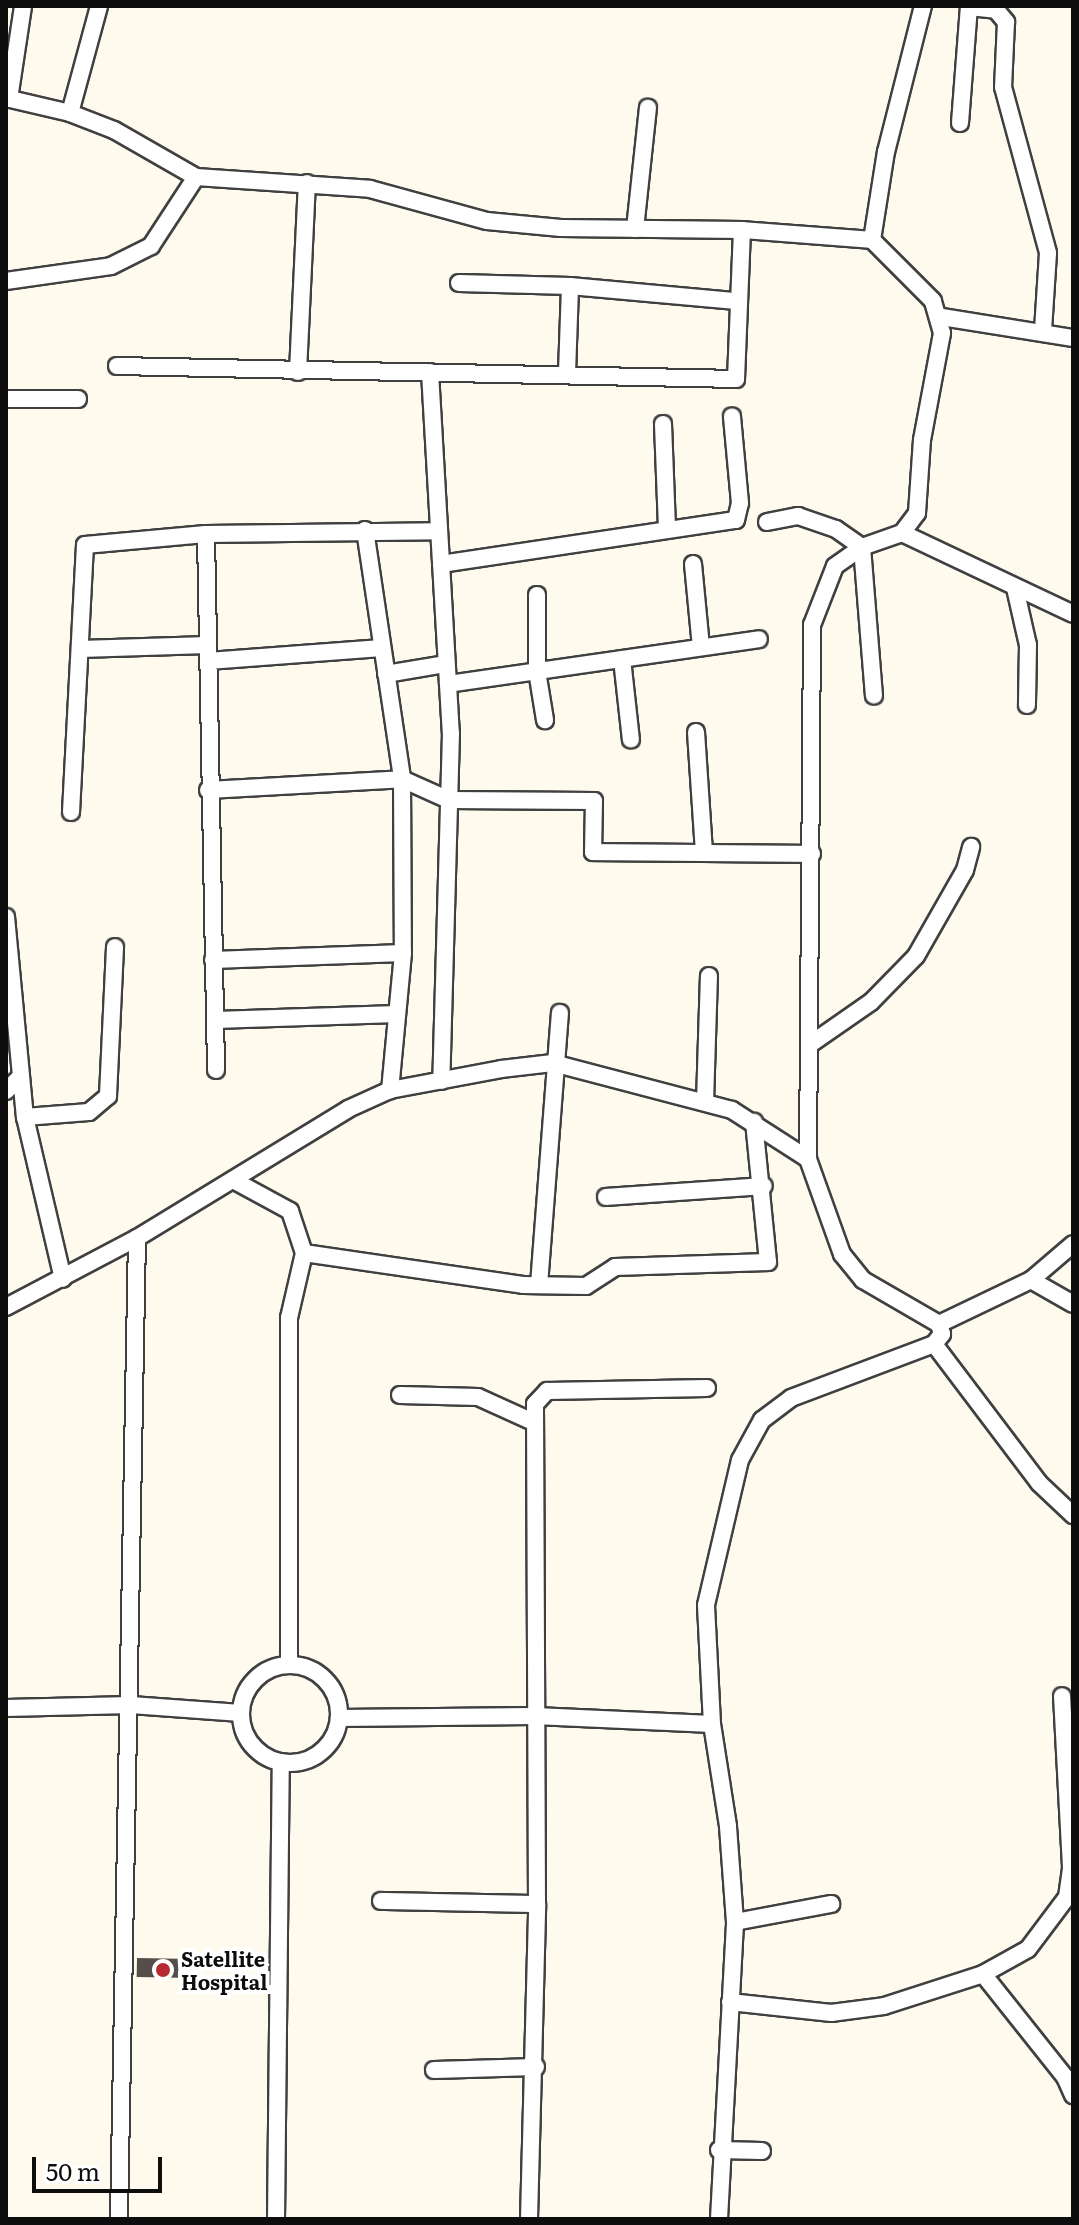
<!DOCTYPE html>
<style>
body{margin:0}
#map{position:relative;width:1079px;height:2225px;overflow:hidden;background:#fefbee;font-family:Literata,serif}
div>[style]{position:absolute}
.building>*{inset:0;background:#564e4a;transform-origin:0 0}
.roads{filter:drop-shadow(2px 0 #404040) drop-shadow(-2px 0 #404040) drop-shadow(0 2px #404040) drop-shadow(0 -2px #404040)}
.minor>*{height:16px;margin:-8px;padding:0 8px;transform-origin:8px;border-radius:8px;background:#fff}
.minor>.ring{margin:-8px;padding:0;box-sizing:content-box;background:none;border:16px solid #fff;border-radius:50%}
.dots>*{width:22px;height:22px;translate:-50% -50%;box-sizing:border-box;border:4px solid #fff;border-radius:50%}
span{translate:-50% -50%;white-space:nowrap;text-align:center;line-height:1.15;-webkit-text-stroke:8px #fff;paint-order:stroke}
.poi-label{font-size:20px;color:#0d0d0d;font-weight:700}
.left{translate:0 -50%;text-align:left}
.frame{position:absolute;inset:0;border:8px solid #0d0d0d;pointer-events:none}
.scale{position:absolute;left:32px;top:2157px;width:130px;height:36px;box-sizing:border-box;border:4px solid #0d0d0d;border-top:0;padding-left:10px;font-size:24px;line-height:28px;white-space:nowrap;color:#0d0d0d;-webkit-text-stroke:6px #fff;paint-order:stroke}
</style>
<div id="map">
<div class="building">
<i style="left:137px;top:1958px;width:42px;height:19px;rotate:1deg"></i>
</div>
<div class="roads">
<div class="minor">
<i style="left:969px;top:7px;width:27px;rotate:6deg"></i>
<i style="left:996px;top:10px;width:16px;rotate:50deg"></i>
<i style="left:1006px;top:22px;width:65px;rotate:92.6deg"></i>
<i style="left:1003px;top:87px;width:172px;rotate:74.8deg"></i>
<i style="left:1048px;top:253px;width:77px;rotate:93.7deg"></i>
<i style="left:6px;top:98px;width:66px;rotate:13.2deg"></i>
<i style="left:70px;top:113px;width:47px;rotate:21.1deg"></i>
<i style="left:114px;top:130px;width:95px;rotate:29.8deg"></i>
<i style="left:196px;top:177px;width:174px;rotate:3.9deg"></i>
<i style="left:370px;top:189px;width:121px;rotate:15.3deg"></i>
<i style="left:487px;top:221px;width:74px;rotate:5.4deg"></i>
<i style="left:561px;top:228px;width:181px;rotate:0.6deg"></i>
<i style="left:742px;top:230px;width:130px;rotate:4.4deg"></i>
<i style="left:9px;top:99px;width:94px;rotate:-81.4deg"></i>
<i style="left:70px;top:113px;width:111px;rotate:-74.8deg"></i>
<i style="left:960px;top:123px;width:117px;rotate:-85.6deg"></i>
<i style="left:635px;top:229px;width:122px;rotate:-83.9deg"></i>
<i style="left:6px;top:281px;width:106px;rotate:-8.1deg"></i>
<i style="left:111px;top:266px;width:45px;rotate:-26.6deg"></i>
<i style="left:151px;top:246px;width:82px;rotate:-56.9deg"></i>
<i style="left:459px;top:283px;width:111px;rotate:1.5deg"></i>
<i style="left:570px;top:286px;width:167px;rotate:5.2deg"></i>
<i style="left:942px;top:317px;width:133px;rotate:9.1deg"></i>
<i style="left:117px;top:366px;width:619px;rotate:1.2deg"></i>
<i style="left:736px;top:379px;width:149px;rotate:-87.7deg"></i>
<i style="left:298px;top:372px;width:189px;rotate:-87.3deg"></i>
<i style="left:430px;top:372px;width:362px;rotate:86.7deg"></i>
<i style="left:451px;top:733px;width:348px;rotate:91.6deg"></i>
<i style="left:567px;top:373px;width:87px;rotate:-88deg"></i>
<i style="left:6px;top:399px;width:72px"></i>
<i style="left:663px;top:424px;width:103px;rotate:87.8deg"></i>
<i style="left:767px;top:522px;width:32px;rotate:-11deg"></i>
<i style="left:798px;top:516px;width:40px;rotate:18.9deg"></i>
<i style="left:836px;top:529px;width:32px;rotate:35deg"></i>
<i style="left:862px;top:547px;width:149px;rotate:85.4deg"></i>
<i style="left:365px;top:530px;width:252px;rotate:81.5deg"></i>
<i style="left:402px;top:779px;width:174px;rotate:89.7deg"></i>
<i style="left:403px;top:953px;width:138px;rotate:95.4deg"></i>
<i style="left:902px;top:533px;width:189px;rotate:25.3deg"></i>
<i style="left:206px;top:534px;width:536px;rotate:88.93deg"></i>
<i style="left:441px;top:564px;width:298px;rotate:-8.5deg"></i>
<i style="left:736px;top:520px;width:17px;rotate:-77deg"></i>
<i style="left:740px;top:503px;width:87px;rotate:-95.3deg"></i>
<i style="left:693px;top:564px;width:83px;rotate:84.5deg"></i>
<i style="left:1015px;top:588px;width:58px;rotate:77.2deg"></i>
<i style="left:1028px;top:645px;width:60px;rotate:91deg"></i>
<i style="left:537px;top:595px;width:76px;rotate:90deg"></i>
<i style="left:537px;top:671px;width:50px;rotate:80.7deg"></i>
<i style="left:80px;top:649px;width:128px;rotate:-1.8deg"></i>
<i style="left:622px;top:659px;width:81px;rotate:83.7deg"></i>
<i style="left:208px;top:661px;width:174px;rotate:-4.3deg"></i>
<i style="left:386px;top:674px;width:61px;rotate:-9.5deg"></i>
<i style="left:448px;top:684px;width:314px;rotate:-8.2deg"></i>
<i style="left:696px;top:732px;width:121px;rotate:86.2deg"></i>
<i style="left:208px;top:790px;width:194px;rotate:-3.2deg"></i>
<i style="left:402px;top:779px;width:51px;rotate:24.1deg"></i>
<i style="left:449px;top:800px;width:145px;rotate:0.4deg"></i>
<i style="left:594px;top:801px;width:51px;rotate:91.1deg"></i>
<i style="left:593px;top:852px;width:219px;rotate:0.5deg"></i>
<i style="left:71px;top:812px;width:267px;rotate:-87deg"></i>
<i style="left:85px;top:545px;width:121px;rotate:-5.2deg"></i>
<i style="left:206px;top:534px;width:233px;rotate:-0.7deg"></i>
<i style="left:6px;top:917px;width:201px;rotate:84.6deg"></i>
<i style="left:25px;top:1117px;width:166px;rotate:76.8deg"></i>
<i style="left:213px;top:960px;width:190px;rotate:-2.1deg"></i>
<i style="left:215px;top:1020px;width:182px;rotate:-1.9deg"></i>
<i style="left:812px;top:1043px;width:72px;rotate:-34.8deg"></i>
<i style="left:871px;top:1002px;width:64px;rotate:-45.6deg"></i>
<i style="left:916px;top:956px;width:99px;rotate:-60.3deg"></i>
<i style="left:965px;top:870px;width:24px;rotate:-75deg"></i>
<i style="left:6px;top:1091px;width:21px;rotate:-45deg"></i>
<i style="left:705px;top:1102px;width:126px;rotate:-88.2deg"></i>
<i style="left:25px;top:1117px;width:64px;rotate:-4.5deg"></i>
<i style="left:89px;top:1112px;width:25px;rotate:-40deg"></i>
<i style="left:108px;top:1096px;width:149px;rotate:-87.3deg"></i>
<i style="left:233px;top:1180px;width:65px;rotate:28.5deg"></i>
<i style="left:290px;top:1211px;width:44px;rotate:71.6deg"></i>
<i style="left:304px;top:1253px;width:67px;rotate:103deg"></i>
<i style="left:289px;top:1318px;width:347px;rotate:90deg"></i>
<i style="left:606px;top:1197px;width:158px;rotate:-4deg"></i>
<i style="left:304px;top:1253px;width:221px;rotate:8.3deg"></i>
<i style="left:523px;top:1285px;width:63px;rotate:0.9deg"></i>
<i style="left:586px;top:1286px;width:35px;rotate:-33deg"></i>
<i style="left:615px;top:1267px;width:153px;rotate:-1.9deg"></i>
<i style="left:768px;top:1262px;width:141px;rotate:-95.7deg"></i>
<i style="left:1031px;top:1280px;width:48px;rotate:29.7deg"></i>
<i style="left:539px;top:1285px;width:273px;rotate:-85.6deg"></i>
<i style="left:6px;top:1307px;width:148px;rotate:-27.8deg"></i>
<i style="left:137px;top:1238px;width:247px;rotate:-31.4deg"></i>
<i style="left:348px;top:1109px;width:46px;rotate:-24.3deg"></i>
<i style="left:390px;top:1090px;width:113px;rotate:-10.7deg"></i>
<i style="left:501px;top:1069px;width:52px;rotate:-6.6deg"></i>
<i style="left:553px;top:1063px;width:185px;rotate:14.7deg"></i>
<i style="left:732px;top:1110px;width:90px;rotate:32.8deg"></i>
<i style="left:939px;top:1324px;width:102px;rotate:-25.6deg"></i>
<i style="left:1031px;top:1280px;width:55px;rotate:-40.6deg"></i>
<i style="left:934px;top:1344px;width:174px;rotate:52.9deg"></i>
<i style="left:1039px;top:1483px;width:47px;rotate:43.3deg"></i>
<i style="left:400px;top:1395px;width:78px;rotate:1.5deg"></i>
<i style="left:478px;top:1397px;width:60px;rotate:24.4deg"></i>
<i class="ring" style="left:241px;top:1665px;width:82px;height:82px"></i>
<i style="left:6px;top:1708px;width:125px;rotate:-1.4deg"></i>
<i style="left:131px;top:1705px;width:110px;rotate:4.2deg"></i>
<i style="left:339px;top:1718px;width:196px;rotate:-0.6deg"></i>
<i style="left:535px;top:1716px;width:177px;rotate:2.6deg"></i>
<i style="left:381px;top:1901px;width:156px;rotate:1.1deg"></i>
<i style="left:735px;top:1922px;width:98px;rotate:-10.6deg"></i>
<i style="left:983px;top:1974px;width:132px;rotate:51.5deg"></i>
<i style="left:1065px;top:2077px;width:20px;rotate:66deg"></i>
<i style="left:730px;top:2002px;width:102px;rotate:6.2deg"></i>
<i style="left:831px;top:2013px;width:53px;rotate:-7.5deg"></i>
<i style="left:884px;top:2006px;width:104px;rotate:-17.9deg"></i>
<i style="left:983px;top:1974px;width:51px;rotate:-29.1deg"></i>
<i style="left:1028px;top:1949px;width:65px;rotate:-53.1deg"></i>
<i style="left:1067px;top:1897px;width:30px;rotate:-82deg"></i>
<i style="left:1071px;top:1867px;width:171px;rotate:-93deg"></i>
<i style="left:434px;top:2070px;width:102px;rotate:-1.7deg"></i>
<i style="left:719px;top:2150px;width:43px;rotate:1.3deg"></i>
<i style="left:119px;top:2219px;width:981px;rotate:-88.95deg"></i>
<i style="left:276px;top:2219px;width:457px;rotate:-89.4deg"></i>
<i style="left:529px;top:2219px;width:315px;rotate:-88.5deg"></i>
<i style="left:537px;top:1904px;width:500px;rotate:-90.23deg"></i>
<i style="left:535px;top:1404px;width:18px;rotate:-47deg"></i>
<i style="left:547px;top:1391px;width:160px;rotate:-1.1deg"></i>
<i style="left:719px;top:2219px;width:297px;rotate:-86.9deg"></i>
<i style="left:735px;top:1922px;width:96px;rotate:-94.2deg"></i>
<i style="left:728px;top:1826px;width:103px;rotate:-98.9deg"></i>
<i style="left:712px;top:1724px;width:119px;rotate:-92.9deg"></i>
<i style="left:706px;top:1605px;width:149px;rotate:-76.8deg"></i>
<i style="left:740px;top:1460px;width:46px;rotate:-61.2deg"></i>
<i style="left:762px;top:1420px;width:36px;rotate:-37deg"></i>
<i style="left:791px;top:1398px;width:153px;rotate:-20.7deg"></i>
<i style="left:934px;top:1344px;width:13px;rotate:-51deg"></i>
<i style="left:942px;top:1334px;width:10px;rotate:-107deg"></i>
<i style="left:939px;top:1324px;width:88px;rotate:-149.9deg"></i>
<i style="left:863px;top:1280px;width:33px;rotate:-129deg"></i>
<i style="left:842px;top:1254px;width:101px;rotate:-109.7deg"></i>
<i style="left:808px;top:1159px;width:534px;rotate:-89.57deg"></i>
<i style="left:812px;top:625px;width:63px;rotate:-68.7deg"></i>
<i style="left:835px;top:566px;width:33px;rotate:-35deg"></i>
<i style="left:862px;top:547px;width:42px;rotate:-19.3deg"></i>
<i style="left:902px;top:533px;width:25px;rotate:-53deg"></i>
<i style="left:917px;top:513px;width:73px;rotate:-86.1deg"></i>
<i style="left:922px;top:440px;width:109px;rotate:-79.4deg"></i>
<i style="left:942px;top:333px;width:33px;rotate:-106deg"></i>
<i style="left:933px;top:301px;width:86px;rotate:-135deg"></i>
<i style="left:872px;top:240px;width:89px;rotate:-81deg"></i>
<i style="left:886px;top:152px;width:151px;rotate:-75.8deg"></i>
</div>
</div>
<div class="dots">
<i style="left:163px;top:1970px;background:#b82a33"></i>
</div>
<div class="poi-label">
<span class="left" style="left:181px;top:1970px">Satellite<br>Hospital</span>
</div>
<div class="frame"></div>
<div class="scale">50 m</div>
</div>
